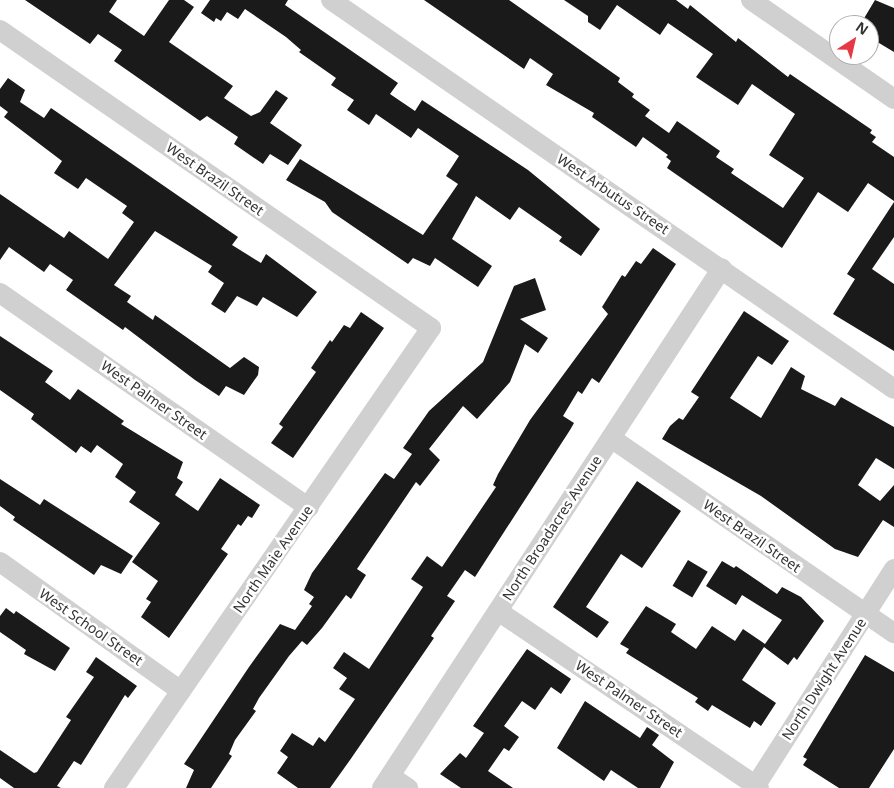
<!DOCTYPE html>
<style>
body{margin:0}
#map{position:relative;width:894px;height:788px;overflow:hidden;background:#fff;font-family:"Noto Sans",sans-serif}
div>[style]{position:absolute}
.building>*{inset:0;background:#1a1a1a;transform-origin:0 0}
.street>*{height:20px;margin:-10px;padding:0 10px;transform-origin:10px;border-radius:10px;background:#d0d0d0}
span{translate:-50% -50%;white-space:nowrap;text-align:center;line-height:1.15;-webkit-text-stroke:5px #fff;paint-order:stroke}
.street-label{font-size:14px;color:#333}
.north{position:absolute;left:829px;top:15px;width:50px;height:50px;box-sizing:border-box;background:#fff;border:1px solid #adadad;border-radius:50%;rotate:35deg;font-size:14px;font-weight:700;line-height:20px;text-align:center;color:#333}
.north::after{content:'';display:block;margin:auto;width:18px;height:22px;background:#e63946;clip-path:polygon(50% 0,100% 100%,50% 72%,0 100%)}
</style>
<div id="map">
<div class="building">
<i style="clip-path:polygon(25px 0,117px 0,109px 12px,144px 36px,169px 0,184px 0,194px 7px,169px 42px,233px 86px,224px 98px,251px 116px,260px 112px,276px 90px,288px 98px,270px 123px,302px 145px,288px 165px,270px 154px,263px 164px,234px 144px,238px 137px,207px 116px,200px 121px,114px 61px,122px 50px,98px 34px,90px 44px)"></i>
<i style="clip-path:polygon(210px 0,288px 0,285px 5px,398px 83px,390px 94px,415px 111px,422px 100px,528px 170px,600px 229px,581px 256px,559px 241px,562px 237px,519px 207px,510px 220px,476px 196px,452px 239px,492px 266px,478px 287px,435px 258px,430px 266px,413px 258px,408px 264px,332px 212px,325px 202px,286px 180px,300px 159px,423px 235px,458px 184px,446px 176px,459px 156px,418px 128px,411px 138px,376px 114px,369px 125px,347px 110px,354px 100px,331px 85px,336px 78px,299px 52px,301px 50px,286px 37px,245px 9px,238px 19px,227px 12px,221px 21px,216px 18px,214px 22px,201px 13px)"></i>
<i style="clip-path:polygon(424px 0,509px 0,620px 78px,618px 82px,634px 94px,632px 97px,650px 110px,645px 116px,669px 133px,677px 121px,720px 151px,716px 157px,734px 169px,731px 173px,783px 208px,804px 178px,769px 155px,795px 114px,752px 84px,738px 105px,696px 77px,713px 54px,668px 23px,660px 35px,617px 5px,600px 30px,588px 22px,588px 16px,564px 0,676px 0,688px 9px,690px 5px,736px 42px,738px 38px,788px 77px,790px 74px,872px 130px,870px 133px,876px 137px,872px 142px,894px 157px,894px 201px,868px 183px,848px 212px,818px 192px,782px 248px,667px 168px,671px 161px,666px 157px,668px 155px,643px 137px,636px 147px,592px 117px,594px 113px,546px 85px,553px 74px,530px 58px,524px 69px)"></i>
<i style="clip-path:polygon(875px 0,894px 8px,894px 52px,869px 37px,869px 25px,860px 25px)"></i>
<i style="clip-path:polygon(8px 78px,25px 90px,20px 102px,44px 118px,51px 108px,238px 237px,232px 245px,261px 263px,266px 254px,317px 292px,297px 317px,263px 297px,257px 306px,237px 296px,225px 313px,211px 304px,224px 283px,208px 272px,212px 266px,155px 231px,114px 285px,131px 296px,127px 302px,153px 320px,155px 315px,230px 368px,244px 357px,259px 367px,258px 375px,244px 395px,226px 386px,219px 396px,195px 380px,125px 327px,123px 330px,66px 290px,73px 280px,50px 264px,44px 272px,9px 247px,0 260px,0 194px,64px 238px,69px 231px,108px 259px,134px 222px,122px 213px,127px 206px,86px 178px,78px 189px,54px 173px,62px 161px,4px 117px,8px 112px,0 106px,0 89px)"></i>
<i style="clip-path:polygon(894px 202px,894px 237px,872px 269px,894px 284px,894px 351px,833px 314px,855px 279px,847px 274px)"></i>
<i style="clip-path:polygon(653px 248px,676px 264px,599px 383px,592px 378px,582px 394px,578px 391px,563px 416px,574px 423px,570px 430px,475px 577px,465px 570px,447px 596px,455px 601px,431px 636px,434px 638px,350px 760px,330px 788px,298px 788px,277px 773px,288px 757px,280px 751px,292px 733px,313px 746px,319px 737px,325px 742px,355px 699px,339px 689px,347px 678px,333px 668px,344px 652px,369px 669px,423px 587px,411px 579px,427px 556px,442px 567px,496px 487px,493px 485px,498px 474px,530px 420px,608px 314px,602px 307px,622px 275px,625px 277px,636px 261px,641px 264px)"></i>
<i style="clip-path:polygon(535px 278px,546px 310px,520px 319px,548px 338px,538px 353px,525px 344px,510px 382px,477px 419px,463px 406px,429px 449px,440px 460px,420px 486px,416px 482px,357px 569px,366px 575px,351px 599px,346px 595px,322px 628px,307px 645px,302px 641px,289px 656px,259px 698px,253px 709px,256px 711px,235px 740px,229px 754px,232px 756px,211px 788px,186px 788px,194px 770px,184px 764px,249px 667px,280px 624px,295px 630px,312px 606px,309px 604px,314px 597px,304px 590px,312px 573px,385px 473px,394px 479px,412px 454px,403px 448px,429px 411px,483px 362px,514px 286px)"></i>
<i style="clip-path:polygon(744px 311px,789px 341px,772px 365px,758px 356px,730px 398px,761px 418px,791px 367px,805px 376px,801px 389px,835px 406px,841px 397px,894px 427px,894px 469px,876px 458px,858px 485px,880px 501px,894px 485px,894px 527px,883px 520px,858px 557px,835px 549px,761px 496px,662px 439px,670px 426px,679px 418px,683px 420px,699px 397px,691px 392px)"></i>
<i style="clip-path:polygon(361px 312px,384px 328px,293px 458px,271px 443px,283px 427px,279px 424px,316px 372px,311px 368px,330px 340px,332px 342px,344px 325px,350px 328px)"></i>
<i style="clip-path:polygon(0 336px,53px 371px,45px 382px,70px 400px,78px 389px,124px 421px,121px 424px,183px 462px,177px 478px,183px 482px,175px 495px,198px 511px,220px 478px,260px 505px,252px 518px,248px 516px,241px 526px,238px 524px,221px 549px,228px 554px,169px 638px,141px 617px,151px 602px,146px 599px,158px 581px,132px 562px,160px 523px,129px 502px,136px 492px,115px 477px,123px 464px,97px 445px,91px 453px,81px 446px,76px 453px,31px 419px,34px 414px,0 390px)"></i>
<i style="clip-path:polygon(0 479px,40px 505px,44px 499px,133px 556px,121px 574px,101px 565px,94px 575px,13px 520px,15px 517px,0 506px)"></i>
<i style="clip-path:polygon(637px 481px,681px 511px,642px 568px,621px 554px,586px 607px,609px 622px,597px 638px,553px 607px)"></i>
<i style="left:688px;top:560px;width:23px;height:30px;rotate:31deg"></i>
<i style="clip-path:polygon(722px 561px,734px 568px,736px 566px,777px 594px,782px 587px,801px 597px,824px 621px,797px 660px,794px 657px,788px 665px,764px 647px,742px 680px,776px 703px,761px 726px,754px 721px,750px 728px,712px 705px,708px 711px,695px 702px,698px 698px,626px 653px,629px 649px,620px 644px,646px 606px,676px 624px,671px 632px,696px 649px,712px 626px,735px 641px,743px 629px,765px 644px,782px 620px,742px 595px,736px 605px,706px 586px)"></i>
<i style="clip-path:polygon(6px 608px,14px 614px,16px 611px,70px 648px,55px 671px,24px 654px,26px 650px,0 632px,0 616px)"></i>
<i style="clip-path:polygon(527px 649px,571px 679px,561px 694px,551px 687px,535px 710px,522px 701px,504px 726px,519px 737px,509px 751px,504px 748px,488px 771px,513px 788px,461px 788px,440px 774px,460px 753px,466px 758px,484px 733px,473px 726px)"></i>
<i style="clip-path:polygon(865px 655px,894px 672px,894px 749px,869px 788px,839px 788px,803px 765px,807px 759px,803px 757px)"></i>
<i style="clip-path:polygon(96px 657px,137px 686px,128px 698px,125px 695px,81px 765px,74px 761px,57px 786px,61px 788px,14px 788px,0 778px,0 750px,34px 773px,37px 772px,71px 720px,66px 717px,94px 677px,86px 672px)"></i>
<i style="clip-path:polygon(585px 701px,640px 738px,647px 727px,659px 735px,652px 745px,674px 762px,660px 788px,638px 788px,611px 770px,604px 781px,557px 748px)"></i>
</div>
<div class="street">
<i style="left:331px;top:0;width:684px;rotate:34.64deg"></i>
<i style="left:751px;top:0;width:174px;rotate:34.7deg"></i>
<i style="left:0;top:30px;width:524px;rotate:34.66deg"></i>
<i style="left:431px;top:328px;width:559px;rotate:124.57deg"></i>
<i style="left:0;top:293px;width:376px;rotate:34.8deg"></i>
<i style="left:611px;top:438px;width:344px;rotate:34.6deg"></i>
<i style="left:0;top:562px;width:222px;rotate:35.5deg"></i>
<i style="left:498px;top:611px;width:315px;rotate:34.1deg"></i>
<i style="left:390px;top:776px;width:22px;rotate:34deg"></i>
<i style="left:382px;top:788px;width:621px;rotate:-56.82deg"></i>
<i style="left:754px;top:788px;width:260px;rotate:-57.4deg"></i>
</div>
<div class="street-label">
<span style="left:215px;top:179px;rotate:35deg">West Brazil Street</span>
<span style="left:613px;top:194px;rotate:34deg">West Arbutus Street</span>
<span style="left:154px;top:400px;rotate:35deg">West Palmer Street</span>
<span style="left:552px;top:528px;rotate:-57deg">North Broadacres Avenue</span>
<span style="left:752px;top:536px;rotate:35deg">West Brazil Street</span>
<span style="left:273px;top:559px;rotate:-55deg">North Maie Avenue</span>
<span style="left:91px;top:627px;rotate:35deg">West School Street</span>
<span style="left:824px;top:679px;rotate:-57deg">North Dwight Avenue</span>
<span style="left:629px;top:699px;rotate:34deg">West Palmer Street</span>
</div>
<div class="north">N</div>
</div>
